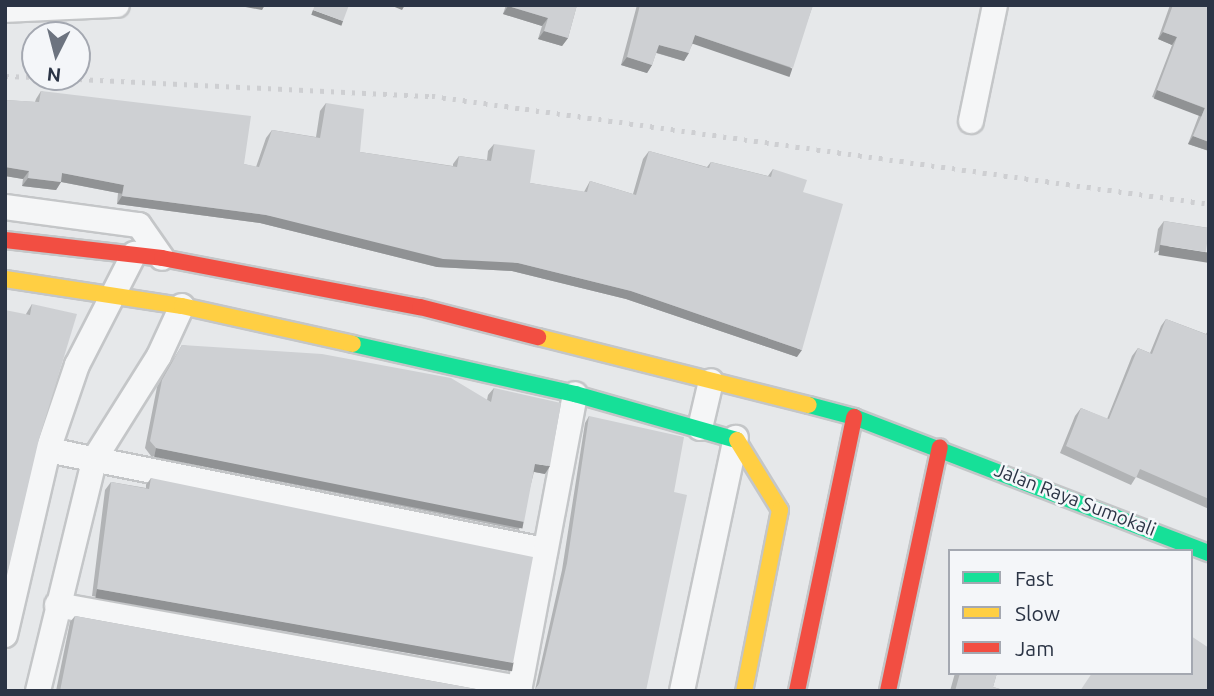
<!DOCTYPE html>
<style>
body{margin:0}
#map{position:relative;width:1214px;height:696px;overflow:hidden;background:#e6e8ea;font-family:Ubuntu,sans-serif}
div>[style]{position:absolute}
.roads{filter:drop-shadow(2px 0 #c4c6c8) drop-shadow(-2px 0 #c4c6c8) drop-shadow(0 2px #c4c6c8) drop-shadow(0 -2px #c4c6c8)}
.street>*{height:24px;margin:-12px;padding:0 12px;transform-origin:12px;border-radius:12px;background:#f5f6f7}
.fast>*{height:16px;margin:-8px;padding:0 8px;transform-origin:8px;border-radius:8px;background:#16e098}
.slow>*{height:16px;margin:-8px;padding:0 8px;transform-origin:8px;border-radius:8px;background:#ffcf43}
.jam>*{height:16px;margin:-8px;padding:0 8px;transform-origin:8px;border-radius:8px;background:#f24e42}
.rail>*{height:5px;margin-top:-2.5px;transform-origin:0;background:repeating-linear-gradient(90deg,#cecfd2 0 3.5px,transparent 0 10.5px)}
.wall>*{inset:0;background:#b1b3b5}
.shaded-wall>*{inset:0;background:#909294;transform-origin:0 0}
.building>*{inset:0;background:#ced0d3;transform-origin:0 0}
span{translate:-50% -50%;white-space:nowrap;text-align:center;line-height:1.15;-webkit-text-stroke:5px #f4f6f9;paint-order:stroke}
.street-label{font-size:19px;color:#2b3445}
.frame{position:absolute;inset:0;border:7px solid #2b3445;pointer-events:none}
.legend{position:absolute;left:948px;top:549px;width:245px;height:126px;box-sizing:border-box;background:#f4f6f9;border:2px solid #a4a8b1;margin:0;padding:9px 12px;list-style:none;font-size:21px;color:#2b3445}
.legend li{display:flex;align-items:center;gap:14px;height:35px}
.legend b{width:35px;border:2px solid #a4a8b1}
.north{position:absolute;left:21px;top:21px;width:70px;height:70px;box-sizing:border-box;background:#f4f6f9;border:2px solid #a4a8b1;border-radius:50%;rotate:186deg;font-size:19px;font-weight:700;line-height:28px;text-align:center;color:#2b3445}
.north::after{content:'';display:block;margin:auto;width:24px;height:32px;background:#6c737f;clip-path:polygon(50% 0,100% 100%,50% 72%,0 100%)}
</style>
<div id="map">
<div class="roads">
<div class="street">
<i style="left:5px;top:10px;width:112px;rotate:-2.6deg"></i>
<i style="left:971px;top:121px;width:118px;rotate:-78.3deg"></i>
<i style="left:5px;top:207px;width:135px;rotate:7.7deg"></i>
<i style="left:139px;top:225px;width:40px;rotate:55.1deg"></i>
<i style="left:700px;top:428px;width:48px;rotate:-76.8deg"></i>
<i style="left:48px;top:450px;width:506px;rotate:11.4deg"></i>
<i style="left:57px;top:605px;width:470px;rotate:10.2deg"></i>
<i style="left:5px;top:635px;width:190px;rotate:-76.9deg"></i>
<i style="left:48px;top:450px;width:90px;rotate:-71.2deg"></i>
<i style="left:77px;top:365px;width:125px;rotate:-62.8deg"></i>
<i style="left:38px;top:691px;width:240px;rotate:-76.3deg"></i>
<i style="left:95px;top:458px;width:120px;rotate:-57.9deg"></i>
<i style="left:159px;top:356px;width:55px;rotate:-65.3deg"></i>
<i style="left:519px;top:691px;width:302px;rotate:-79.3deg"></i>
<i style="left:682px;top:691px;width:259px;rotate:-78deg"></i>
</div>
<div class="fast">
<i style="left:353px;top:344px;width:228px;rotate:12.7deg"></i>
<i style="left:575px;top:394px;width:168px;rotate:15.9deg"></i>
<i style="left:809px;top:405px;width:47px;rotate:14.9deg"></i>
<i style="left:854px;top:417px;width:380px;rotate:21deg"></i>
</div>
<div class="slow">
<i style="left:5px;top:279px;width:179px;rotate:8.7deg"></i>
<i style="left:182px;top:306px;width:175px;rotate:12.5deg"></i>
<i style="left:538px;top:337px;width:279px;rotate:14.1deg"></i>
<i style="left:737px;top:440px;width:82px;rotate:58.4deg"></i>
<i style="left:780px;top:510px;width:185px;rotate:101.2deg"></i>
</div>
<div class="jam">
<i style="left:5px;top:240px;width:158px;rotate:6.5deg"></i>
<i style="left:162px;top:258px;width:263px;rotate:10.8deg"></i>
<i style="left:420px;top:307px;width:122px;rotate:14.3deg"></i>
<i style="left:797px;top:691px;width:280px;rotate:-78.2deg"></i>
<i style="left:888px;top:691px;width:249px;rotate:-78deg"></i>
</div>
</div>
<div class="rail">
<i style="left:5px;top:76px;width:30px;rotate:2deg"></i>
<i style="left:37px;top:77px;width:395px;rotate:2.8deg"></i>
<i style="left:432px;top:96px;width:784px;rotate:7.91deg"></i>
</div>
<div class="wall">
<i style="clip-path:polygon(506px 5px,577px 5px,568px 38px,562px 46px,538px 39px,542px 26px,503px 14px)"></i>
<i style="clip-path:polygon(637px 5px,813px 5px,788px 75px,693px 43px,684px 61px,656px 53px,652px 65px,647px 73px,621px 65px)"></i>
<i style="clip-path:polygon(1170px 5px,1209px 5px,1209px 151px,1188px 144px,1199px 115px,1152px 97px,1172px 45px,1158px 39px)"></i>
<i style="clip-path:polygon(41px 91px,244px 164px,256px 167px,266px 138px,272px 130px,316px 137px,320px 111px,326px 103px,360px 152px,453px 166px,453px 164px,459px 156px,487px 160px,488px 151px,494px 144px,530px 183px,584px 192px,590px 181px,633px 194px,643px 159px,649px 151px,707px 167px,711px 162px,768px 176px,773px 169px,803px 192px,797px 357px,626px 299px,512px 271px,437px 267px,260px 223px,117px 204px,118px 193px,61px 182px,56px 190px,22px 186px,23px 179px,5px 176px,5px 100px,35px 102px,36px 99px)"></i>
<i style="clip-path:polygon(1164px 221px,1209px 228px,1154px 253px,1158px 229px)"></i>
<i style="clip-path:polygon(32px 304px,39px 439px,26px 314px)"></i>
<i style="clip-path:polygon(1166px 319px,1206px 334px,1209px 329px,1209px 509px,1136px 477px,1131px 485px,1060px 453px,1075px 416px,1081px 408px,1107px 419px,1132px 356px,1138px 348px,1150px 353px,1161px 326px)"></i>
<i style="clip-path:polygon(182px 345px,487px 400px,488px 395px,494px 388px,545px 474px,534px 472px,519px 530px,151px 456px,145px 448px,157px 387px)"></i>
<i style="clip-path:polygon(589px 416px,674px 492px,535px 690px,562px 570px,585px 423px)"></i>
<i style="clip-path:polygon(151px 478px,508px 671px,92px 596px,105px 490px,111px 482px,146px 488px,146px 485px)"></i>
<i style="clip-path:polygon(75px 616px,487px 691px,56px 691px,70px 622px)"></i>
<i style="clip-path:polygon(955px 673px,997px 673px,993px 687px,1007px 691px,950px 691px)"></i>
</div>
<div class="shaded-wall">
<i style="clip-path:polygon(235px 5px,265px 5px,262px 10px)"></i>
<i style="clip-path:polygon(390px 5px,405px 5px,402px 10px)"></i>
<i style="clip-path:polygon(508px 6px,548px 18px,542px 26px,503px 14px)"></i>
<i style="left:313px;top:10px;width:32px;height:5px;rotate:20deg"></i>
<i style="clip-path:polygon(544px 31px,568px 38px,562px 46px,538px 39px)"></i>
<i style="clip-path:polygon(1163px 32px,1177px 37px,1172px 45px,1158px 39px)"></i>
<i style="left:695px;top:35px;width:103px;height:9px;rotate:19deg"></i>
<i style="clip-path:polygon(659px 45px,689px 53px,684px 61px,654px 52px)"></i>
<i style="clip-path:polygon(627px 57px,652px 65px,647px 73px,621px 65px)"></i>
<i style="left:1157px;top:90px;width:51px;height:9px;rotate:21deg"></i>
<i style="clip-path:polygon(1193px 136px,1209px 142px,1209px 151px,1188px 144px)"></i>
<i style="clip-path:polygon(5px 167px,29px 171px,23px 179px,5px 176px)"></i>
<i style="left:62px;top:173px;width:63px;height:9px;rotate:11deg"></i>
<i style="clip-path:polygon(28px 178px,61px 182px,56px 190px,22px 186px)"></i>
<i style="clip-path:polygon(122px 196px,266px 215px,518px 263px,631px 291px,802px 350px,797px 357px,626px 299px,512px 271px,437px 267px,260px 223px,117px 204px)"></i>
<i style="left:1160px;top:245px;width:50px;height:10px;rotate:9deg"></i>
<i style="left:156px;top:448px;width:375px;height:9px;rotate:11deg"></i>
<i style="clip-path:polygon(535px 464px,550px 466px,545px 474px,530px 471px)"></i>
<i style="left:97px;top:589px;width:423px;height:9px;rotate:10deg"></i>
</div>
<div class="building">
<i style="clip-path:polygon(315px 5px,349px 5px,343px 21px,313px 10px)"></i>
<i style="clip-path:polygon(509px 5px,577px 5px,568px 38px,544px 31px,548px 18px,508px 6px)"></i>
<i style="clip-path:polygon(640px 5px,813px 5px,793px 68px,695px 35px,689px 53px,659px 45px,652px 65px,627px 57px)"></i>
<i style="clip-path:polygon(1173px 5px,1209px 5px,1209px 142px,1193px 136px,1205px 108px,1157px 90px,1177px 37px,1163px 32px)"></i>
<i style="clip-path:polygon(41px 91px,251px 116px,244px 164px,259px 167px,272px 130px,320px 138px,326px 103px,364px 109px,360px 152px,457px 167px,459px 156px,491px 161px,494px 144px,535px 150px,530px 183px,587px 192px,590px 181px,636px 195px,649px 151px,709px 168px,711px 162px,771px 177px,773px 169px,807px 180px,803px 192px,843px 204px,802px 350px,631px 291px,518px 263px,443px 259px,266px 215px,122px 196px,124px 185px,62px 173px,61px 182px,28px 178px,29px 171px,5px 167px,5px 100px,39px 102px)"></i>
<i style="left:1164px;top:221px;width:46px;height:24px;rotate:9deg"></i>
<i style="clip-path:polygon(32px 304px,77px 314px,39px 439px,5px 584px,5px 310px,30px 315px)"></i>
<i style="clip-path:polygon(1166px 319px,1208px 335px,1209px 333px,1209px 499px,1140px 469px,1136px 478px,1066px 446px,1081px 408px,1109px 419px,1138px 348px,1152px 354px)"></i>
<i style="clip-path:polygon(182px 345px,322px 354px,451px 378px,491px 402px,494px 388px,561px 403px,550px 466px,535px 464px,524px 522px,156px 448px,150px 441px,162px 380px)"></i>
<i style="clip-path:polygon(589px 416px,684px 437px,674px 492px,687px 495px,646px 691px,534px 691px,539px 684px,567px 563px)"></i>
<i style="clip-path:polygon(151px 478px,533px 557px,513px 663px,97px 589px,111px 482px,149px 489px)"></i>
<i style="clip-path:polygon(75px 616px,487px 691px,60px 691px)"></i>
<i style="clip-path:polygon(1191px 636px,1209px 648px,1209px 691px,1080px 691px,1092px 673px,1191px 673px)"></i>
<i style="clip-path:polygon(960px 673px,997px 673px,993px 687px,1007px 691px,955px 691px)"></i>
</div>
<div class="street-label">
<span style="left:1075px;top:500px;rotate:21deg">Jalan Raya Sumokali</span>
</div>
<div class="frame"></div>
<ul class="legend">
<li><b style="height:9px;background:#16e098"></b>Fast</li>
<li><b style="height:9px;background:#ffcf43"></b>Slow</li>
<li><b style="height:9px;background:#f24e42"></b>Jam</li>
</ul>
<div class="north">N</div>
</div>
